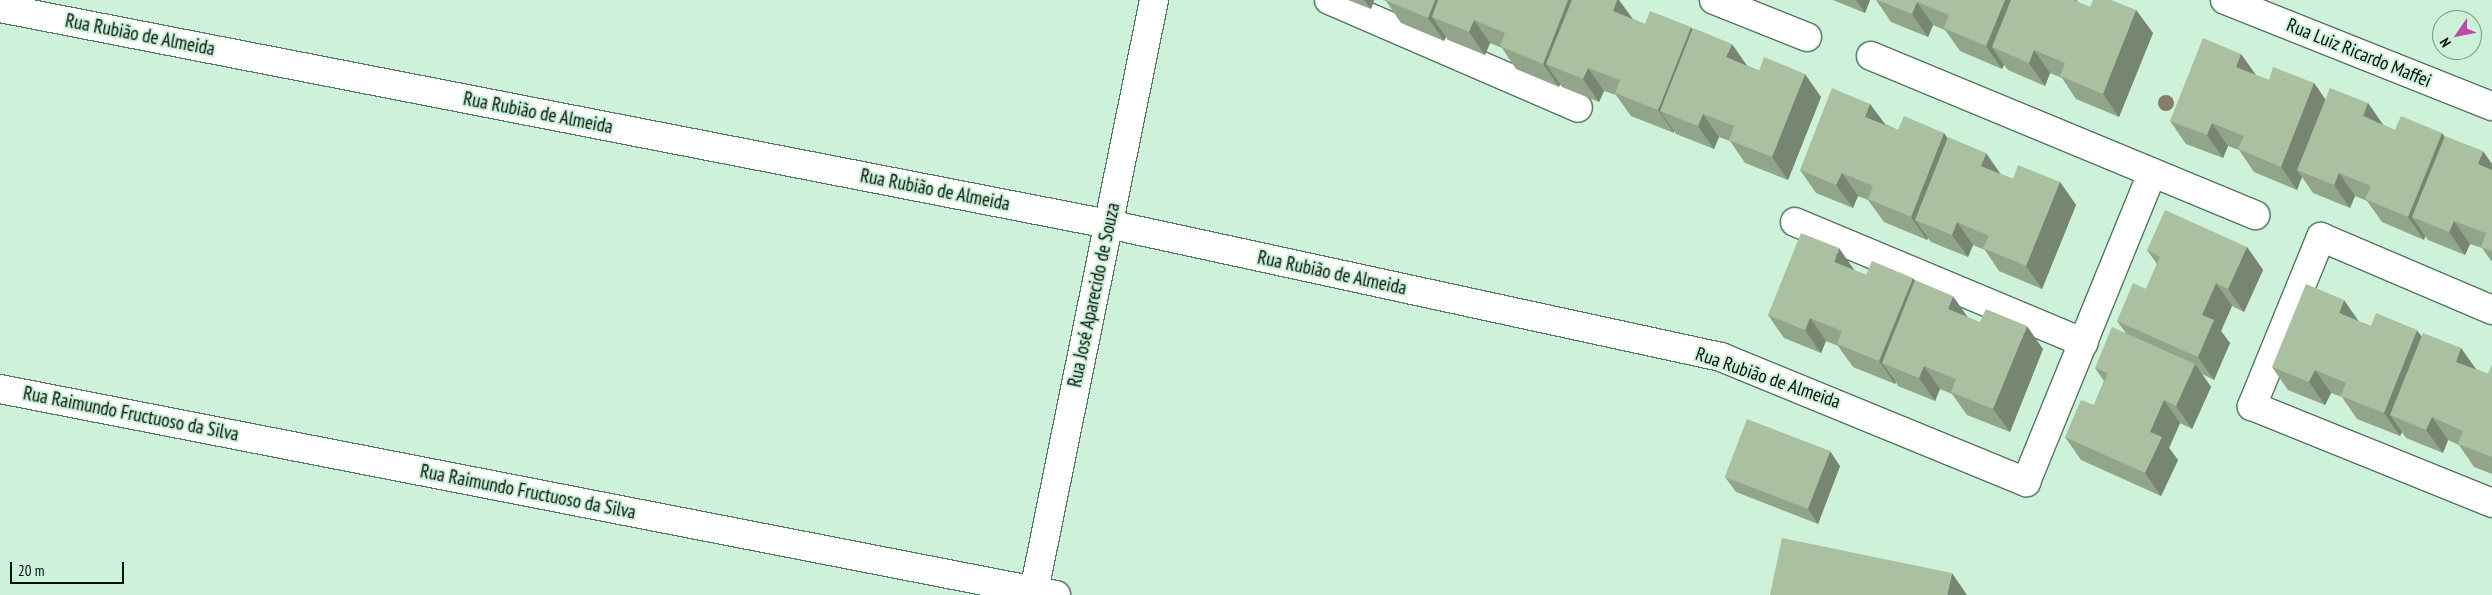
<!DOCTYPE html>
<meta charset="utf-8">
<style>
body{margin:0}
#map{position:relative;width:2492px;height:595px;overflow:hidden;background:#cdf1d9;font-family:"PT Sans Narrow",sans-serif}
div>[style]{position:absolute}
.roads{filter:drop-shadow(1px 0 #557661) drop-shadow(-1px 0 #557661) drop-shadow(0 1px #557661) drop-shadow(0 -1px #557661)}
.minor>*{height:28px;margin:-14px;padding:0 14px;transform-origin:14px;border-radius:14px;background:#fff}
.tertiary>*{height:28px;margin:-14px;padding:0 14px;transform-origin:14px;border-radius:14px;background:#fff}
.trees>*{width:16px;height:16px;margin:-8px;border-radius:50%;background:#897c69}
.wall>*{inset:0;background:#92a58a}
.shaded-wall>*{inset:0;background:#778671}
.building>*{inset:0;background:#aac0a1;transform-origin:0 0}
span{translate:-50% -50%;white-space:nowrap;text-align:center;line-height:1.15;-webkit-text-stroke:4px #cdf1d9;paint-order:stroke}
.street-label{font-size:19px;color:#041008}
.north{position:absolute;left:2432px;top:10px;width:50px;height:50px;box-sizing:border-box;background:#cdf1d9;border:1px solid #7d9785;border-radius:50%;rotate:237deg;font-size:14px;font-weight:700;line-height:20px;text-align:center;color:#041008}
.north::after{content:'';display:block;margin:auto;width:18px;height:22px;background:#bd4ba5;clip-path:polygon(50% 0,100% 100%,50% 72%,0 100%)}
.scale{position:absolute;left:10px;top:562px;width:114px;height:22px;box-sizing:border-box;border:2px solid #041008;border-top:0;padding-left:6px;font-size:15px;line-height:18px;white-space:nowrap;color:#041008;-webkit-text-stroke:4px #cdf1d9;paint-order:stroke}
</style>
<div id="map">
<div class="roads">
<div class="minor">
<i style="left:1329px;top:0;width:271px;rotate:23.4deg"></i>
<i style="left:1714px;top:0;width:100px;rotate:21.7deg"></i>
<i style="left:0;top:8px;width:1129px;rotate:11.03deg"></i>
<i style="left:1108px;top:224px;width:627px;rotate:12.24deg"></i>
<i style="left:1721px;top:357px;width:330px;rotate:22.3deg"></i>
<i style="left:2026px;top:482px;width:333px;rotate:-67.8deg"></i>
<i style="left:1871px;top:56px;width:416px;rotate:22.5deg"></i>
<i style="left:1795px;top:222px;width:313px;rotate:22.7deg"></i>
<i style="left:2492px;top:310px;width:186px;rotate:-156.9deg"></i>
<i style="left:2321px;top:237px;width:183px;rotate:112.2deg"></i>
<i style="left:2252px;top:406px;width:259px;rotate:22deg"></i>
<i style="left:0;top:389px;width:1076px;rotate:11.04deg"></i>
<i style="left:1034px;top:591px;width:603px;rotate:-78.52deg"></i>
</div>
<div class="tertiary">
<i style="left:2225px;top:0;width:287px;rotate:21.7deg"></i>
</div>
</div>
<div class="trees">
<i style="left:2166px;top:103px"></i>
</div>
<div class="wall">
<i style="clip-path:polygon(1348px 0,1374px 0,1371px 9px)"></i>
<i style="clip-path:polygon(1383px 0,1619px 0,1633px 19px,1645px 24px,1693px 30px,1746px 65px,1821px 97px,1788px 180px,1745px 163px,1730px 141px,1719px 137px,1714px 149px,1676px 134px,1674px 131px,1674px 133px,1631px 116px,1616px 95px,1604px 91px,1599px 102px,1562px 87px,1560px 84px,1559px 87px,1516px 69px,1502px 48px,1490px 43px,1485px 55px,1448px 40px,1446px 37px,1444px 41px,1401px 23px,1386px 1px)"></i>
<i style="clip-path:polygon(1833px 0,1870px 0,1865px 13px)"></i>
<i style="clip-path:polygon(1876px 0,2077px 0,2078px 2px,2090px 7px,2136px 10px,2153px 33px,2119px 117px,2076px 99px,2062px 78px,2050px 73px,2045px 86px,2008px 70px,2004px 65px,2002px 69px,1960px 51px,1945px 30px,1933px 25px,1928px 37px,1891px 22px)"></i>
<i style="clip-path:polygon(2241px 54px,2256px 75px,2269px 80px,2314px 83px,2325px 99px,2368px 103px,2383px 125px,2395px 130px,2442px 133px,2444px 137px,2492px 164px,2492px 262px,2482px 248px,2470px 244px,2465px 255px,2428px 240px,2425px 236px,2424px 240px,2382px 222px,2367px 201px,2355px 196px,2350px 208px,2313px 193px,2302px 177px,2297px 190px,2254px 172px,2239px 150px,2228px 146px,2223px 158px,2186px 144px,2170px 121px)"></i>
<i style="clip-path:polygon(1870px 104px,1885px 124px,1898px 130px,1944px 133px,1947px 138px,2001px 174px,2013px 179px,2060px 182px,2076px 205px,2042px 289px,1999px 271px,1985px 250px,1973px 245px,1968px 257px,1931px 242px,1928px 238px,1927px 240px,1884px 222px,1868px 200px,1858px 196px,1853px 208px,1816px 193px,1800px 170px)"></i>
<i style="clip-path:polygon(2247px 247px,2263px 270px,2244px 312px,2232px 306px,2221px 331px,2230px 343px,2214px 380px,2202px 374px,2211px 387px,2192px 429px,2180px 423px,2169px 448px,2178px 460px,2161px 496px,2081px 460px,2065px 437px,2094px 405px,2104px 381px,2095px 368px,2126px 333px,2117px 321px,2146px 289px,2157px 264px,2147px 250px)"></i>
<i style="clip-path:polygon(1854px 270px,1866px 275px,1913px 278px,1915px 281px,1968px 318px,2043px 349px,2010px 432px,1967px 415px,1952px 394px,1940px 389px,1935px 401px,1898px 386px,1896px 382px,1895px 384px,1853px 367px,1838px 346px,1826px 341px,1821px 353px,1784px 338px,1768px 315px)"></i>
<i style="clip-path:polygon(2358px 321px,2371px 326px,2422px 336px,2461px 348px,2476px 369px,2488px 374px,2492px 365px,2492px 474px,2474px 467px,2459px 445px,2448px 440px,2443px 453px,2406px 438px,2402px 432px,2400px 436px,2357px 419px,2342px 397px,2331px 393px,2325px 405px,2288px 390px,2272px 367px)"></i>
<i style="clip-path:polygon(1840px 466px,1818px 524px,1736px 492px,1725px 477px)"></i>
</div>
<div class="shaded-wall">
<i style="clip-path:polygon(1364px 0,1374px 0,1371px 9px)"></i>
<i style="clip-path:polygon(1435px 0,1461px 0,1432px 17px,1446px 37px,1444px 41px,1428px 18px)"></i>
<i style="clip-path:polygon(1568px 0,1591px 0,1546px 64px,1560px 84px,1559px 87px,1543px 64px)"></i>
<i style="clip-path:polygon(1617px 0,1619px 0,1634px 21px,1613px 11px)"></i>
<i style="clip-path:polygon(1856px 0,1870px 0,1865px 13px)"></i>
<i style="clip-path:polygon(2005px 0,2030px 0,1992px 47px,2004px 65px,2002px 69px,1986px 46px)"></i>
<i style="clip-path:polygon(1917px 2px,1933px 25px,1928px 37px,1912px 14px)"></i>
<i style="clip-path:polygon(2136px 10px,2153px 33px,2119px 117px,2103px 94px)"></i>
<i style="clip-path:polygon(1474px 20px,1490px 43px,1485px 55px,1469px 32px)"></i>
<i style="clip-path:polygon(1691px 27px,1707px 50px,1660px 111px,1674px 131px,1674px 133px,1658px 110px)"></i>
<i style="clip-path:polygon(1732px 44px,1748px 67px,1726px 57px)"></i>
<i style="clip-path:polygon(2034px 50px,2050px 73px,2045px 86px,2029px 63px)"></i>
<i style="clip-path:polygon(2241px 54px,2257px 77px,2236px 67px)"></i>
<i style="clip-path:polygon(1588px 68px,1604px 91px,1599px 102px,1583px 79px)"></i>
<i style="clip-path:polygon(1805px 74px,1821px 97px,1788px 180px,1772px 157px)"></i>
<i style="clip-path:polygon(2314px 83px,2330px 106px,2297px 170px,2302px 177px,2297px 190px,2281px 167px)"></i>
<i style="clip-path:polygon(2368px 103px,2384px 126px,2363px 116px)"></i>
<i style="clip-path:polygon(1870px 104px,1887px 127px,1865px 117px)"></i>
<i style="clip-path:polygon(1703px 114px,1719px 137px,1714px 149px,1698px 126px)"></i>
<i style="clip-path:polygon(2212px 123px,2228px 146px,2223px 158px,2207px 135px)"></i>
<i style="clip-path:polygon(1944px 133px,1960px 156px,1915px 220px,1928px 238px,1927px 240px,1911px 217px)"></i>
<i style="clip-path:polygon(2442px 133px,2458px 156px,2412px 217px,2425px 236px,2424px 240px,2408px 217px)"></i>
<i style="clip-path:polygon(2483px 151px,2492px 164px,2492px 184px,2478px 164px)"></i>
<i style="clip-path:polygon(1986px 153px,2002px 176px,1981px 166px)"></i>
<i style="clip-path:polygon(1842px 173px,1858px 196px,1853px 208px,1836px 185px)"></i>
<i style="clip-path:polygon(2339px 173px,2355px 196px,2350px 208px,2334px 185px)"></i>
<i style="clip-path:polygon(2060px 182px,2076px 205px,2042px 289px,2026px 266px)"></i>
<i style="clip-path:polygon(2454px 221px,2470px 244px,2465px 255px,2449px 232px)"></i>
<i style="clip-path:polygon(1957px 222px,1973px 245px,1968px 257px,1952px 235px)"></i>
<i style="clip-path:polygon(2247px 247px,2263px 270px,2244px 312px,2228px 289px)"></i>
<i style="clip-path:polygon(1839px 248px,1855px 271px,1834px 262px)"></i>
<i style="clip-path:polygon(1913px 278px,1929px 301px,1882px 363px,1896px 382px,1895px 384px,1879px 361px)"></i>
<i style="clip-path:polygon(2216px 283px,2232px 306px,2221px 331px,2230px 343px,2214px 380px,2198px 357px,2202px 315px)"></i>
<i style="clip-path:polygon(1953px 296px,1969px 319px,1948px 309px)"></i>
<i style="clip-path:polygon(2344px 300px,2360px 323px,2339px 313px)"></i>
<i style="clip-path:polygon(1810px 318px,1826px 341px,1821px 353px,1805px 330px)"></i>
<i style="clip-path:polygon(2027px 326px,2043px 349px,2010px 432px,1993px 409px)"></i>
<i style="clip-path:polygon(2417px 330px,2433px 353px,2390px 415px,2402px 432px,2400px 436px,2384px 413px)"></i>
<i style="clip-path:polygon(2461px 348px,2477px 371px,2456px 362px)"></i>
<i style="clip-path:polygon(2195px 364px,2211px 387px,2192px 429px,2176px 406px)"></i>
<i style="clip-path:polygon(1924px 366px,1940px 389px,1935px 401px,1919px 378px)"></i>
<i style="clip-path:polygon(2315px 370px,2331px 393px,2325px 405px,2309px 382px)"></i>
<i style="clip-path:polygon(2164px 400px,2180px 423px,2169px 448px,2178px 460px,2161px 496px,2145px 473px,2150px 432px)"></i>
<i style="clip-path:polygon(2432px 417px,2448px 440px,2443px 453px,2426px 430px)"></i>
<i style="clip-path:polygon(1830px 451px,1840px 466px,1818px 524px,1808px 509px)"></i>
<i style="clip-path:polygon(1952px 573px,1967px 595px,1947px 595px)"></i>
</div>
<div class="building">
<i style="clip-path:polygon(1385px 0,1435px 0,1428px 18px)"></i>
<i style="clip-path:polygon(1438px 0,1568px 0,1543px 64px,1500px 46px,1505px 33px,1474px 20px,1469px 32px,1432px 17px)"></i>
<i style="clip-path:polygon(1572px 0,1617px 0,1613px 11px,1645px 24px,1650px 11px,1691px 27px,1658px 110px,1615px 93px,1620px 80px,1588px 68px,1583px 79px,1546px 64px)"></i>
<i style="clip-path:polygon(1877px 0,2005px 0,1986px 46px,1944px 28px,1949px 15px,1917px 2px,1912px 14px)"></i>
<i style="clip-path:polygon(2011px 0,2073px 0,2090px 7px,2093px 0,2111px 0,2136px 10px,2103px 94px,2060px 76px,2065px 63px,2034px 50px,2029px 63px,1992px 47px)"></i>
<i style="clip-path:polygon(1693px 28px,1732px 44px,1726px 57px,1759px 71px,1764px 57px,1805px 74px,1772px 157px,1729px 140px,1734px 126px,1703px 114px,1698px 126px,1660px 111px)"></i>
<i style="clip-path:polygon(2203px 38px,2241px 54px,2236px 67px,2269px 80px,2273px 67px,2314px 83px,2281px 167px,2238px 149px,2244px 136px,2212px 123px,2207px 135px,2170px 121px)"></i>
<i style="clip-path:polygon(1832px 88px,1870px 104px,1865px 117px,1898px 130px,1904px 116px,1944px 133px,1911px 217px,1868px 199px,1873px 186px,1842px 173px,1836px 185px,1800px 170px)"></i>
<i style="clip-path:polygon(2330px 88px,2368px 103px,2363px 116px,2395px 130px,2401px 116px,2442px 133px,2408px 217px,2365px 199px,2371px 186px,2339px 173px,2334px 185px,2297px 170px)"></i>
<i style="clip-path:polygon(2445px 136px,2483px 151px,2478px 164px,2492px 170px,2492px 251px,2481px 247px,2486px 233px,2454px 221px,2449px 232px,2412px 217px)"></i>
<i style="clip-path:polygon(1948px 137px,1986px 153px,1981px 166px,2013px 179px,2018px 165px,2060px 182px,2026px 266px,1983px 248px,1989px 236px,1957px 222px,1952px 235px,1915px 220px)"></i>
<i style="clip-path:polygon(2165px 210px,2247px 247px,2228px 289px,2216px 283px,2202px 315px,2214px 320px,2198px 357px,2117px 321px,2133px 283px,2146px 289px,2160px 257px,2147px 250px)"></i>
<i style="clip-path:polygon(1801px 233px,1839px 248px,1834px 262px,1866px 275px,1872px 261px,1913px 278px,1879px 361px,1837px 344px,1842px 331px,1810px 318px,1805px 330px,1768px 315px)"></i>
<i style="clip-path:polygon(1915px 280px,1953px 296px,1948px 309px,1980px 322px,1986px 309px,2027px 326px,1993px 409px,1951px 392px,1956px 379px,1924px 366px,1919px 378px,1882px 363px)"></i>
<i style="clip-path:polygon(2306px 284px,2344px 300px,2339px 313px,2371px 326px,2376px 313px,2417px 330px,2384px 413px,2341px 396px,2346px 383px,2315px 370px,2309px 382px,2272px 367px)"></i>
<i style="clip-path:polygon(2112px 327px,2195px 364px,2176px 406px,2164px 400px,2150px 432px,2162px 437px,2145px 473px,2065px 437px,2081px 400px,2094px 405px,2108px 373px,2095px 368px)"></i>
<i style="clip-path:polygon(2423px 333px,2461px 348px,2456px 362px,2488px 374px,2492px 365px,2492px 457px,2458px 444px,2463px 431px,2432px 417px,2426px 430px,2390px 415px)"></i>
<i style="left:1747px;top:419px;width:89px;height:62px;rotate:21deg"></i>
<i style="clip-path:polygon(1782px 538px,1952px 573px,1947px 595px,1770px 595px)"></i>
</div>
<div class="street-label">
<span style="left:140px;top:35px;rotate:11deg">Rua Rubião de Almeida</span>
<span style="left:2359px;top:53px;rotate:22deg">Rua Luiz Ricardo Maffei</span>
<span style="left:538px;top:113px;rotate:11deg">Rua Rubião de Almeida</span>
<span style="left:935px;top:190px;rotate:11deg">Rua Rubião de Almeida</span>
<span style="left:1332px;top:273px;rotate:12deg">Rua Rubião de Almeida</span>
<span style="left:1094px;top:295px;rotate:-78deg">Rua José Aparecido de Souza</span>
<span style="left:1768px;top:378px;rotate:19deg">Rua Rubião de Almeida</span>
<span style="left:131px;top:414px;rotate:11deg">Rua Raimundo Fructuoso da Silva</span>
<span style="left:528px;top:492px;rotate:11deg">Rua Raimundo Fructuoso da Silva</span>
</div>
<div class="north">N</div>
<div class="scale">20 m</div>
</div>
